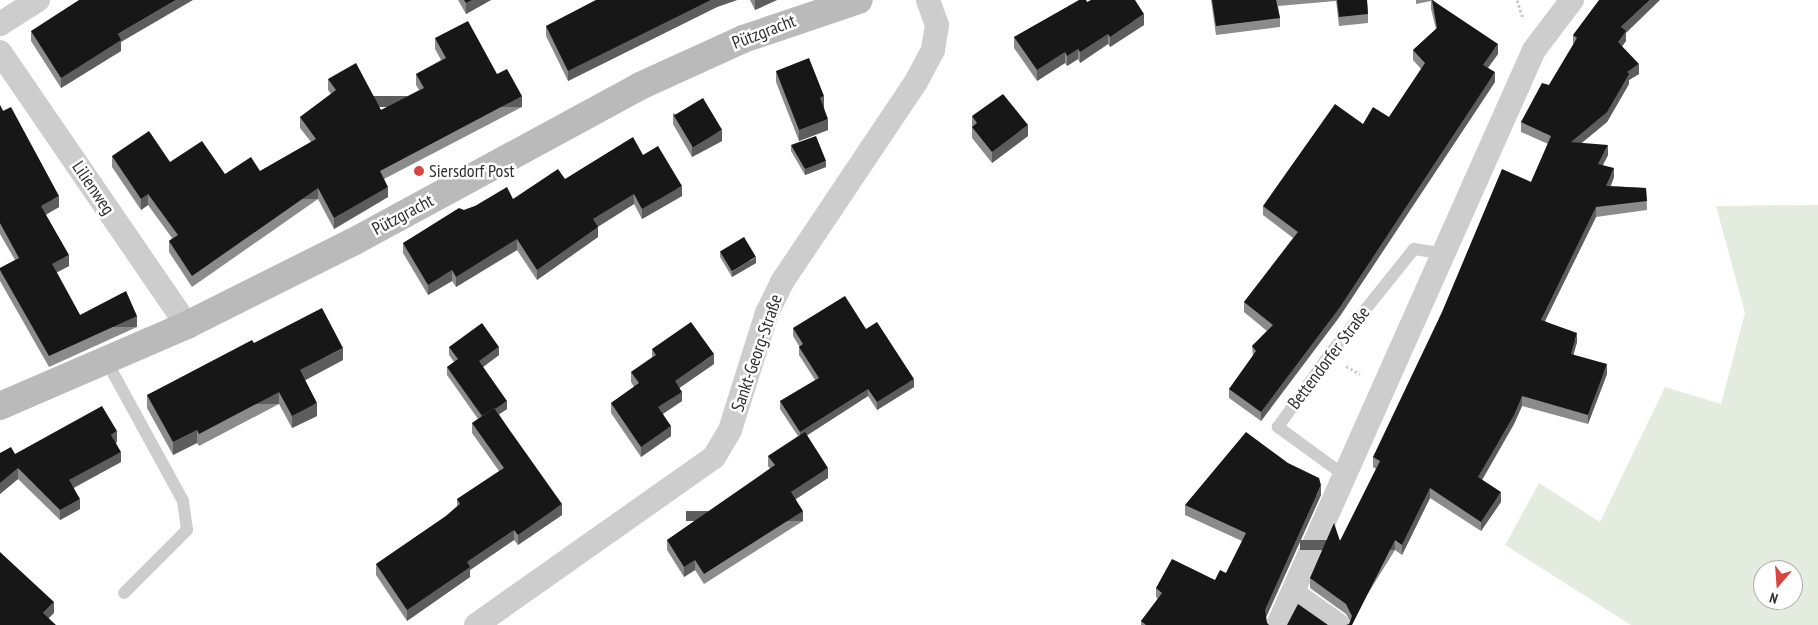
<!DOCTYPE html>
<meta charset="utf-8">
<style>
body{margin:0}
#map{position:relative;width:1818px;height:625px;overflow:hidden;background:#fff;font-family:"PT Sans Narrow",sans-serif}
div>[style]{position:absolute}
.green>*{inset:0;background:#e4ebdf}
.path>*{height:3px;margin-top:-1.5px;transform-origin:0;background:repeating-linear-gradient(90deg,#cacaca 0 2.5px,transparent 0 5px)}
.lane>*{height:12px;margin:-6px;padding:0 6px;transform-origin:6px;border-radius:6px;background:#cdcdcd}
.street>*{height:24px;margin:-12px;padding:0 12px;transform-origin:12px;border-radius:12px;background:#cdcdcd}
.secondary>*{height:28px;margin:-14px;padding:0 14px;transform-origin:14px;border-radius:14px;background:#bababa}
.wall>*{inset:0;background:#8b8b8b}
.shaded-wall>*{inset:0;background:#5d5d5d;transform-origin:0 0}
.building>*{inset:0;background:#171717;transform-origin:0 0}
.dots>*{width:14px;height:14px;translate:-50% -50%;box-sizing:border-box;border:2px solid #fff;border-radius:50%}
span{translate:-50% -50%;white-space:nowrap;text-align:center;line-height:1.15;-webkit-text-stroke:5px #fff;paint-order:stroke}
.street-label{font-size:18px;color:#303030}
.poi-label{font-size:18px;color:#303030}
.left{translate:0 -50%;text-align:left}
.north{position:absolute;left:1753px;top:560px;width:50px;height:50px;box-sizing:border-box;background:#fff;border:1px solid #acacac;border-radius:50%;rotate:198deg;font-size:14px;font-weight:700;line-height:20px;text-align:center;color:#303030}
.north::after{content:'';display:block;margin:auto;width:18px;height:22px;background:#d74641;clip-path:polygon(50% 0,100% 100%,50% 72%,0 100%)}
</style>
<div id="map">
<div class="green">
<i style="clip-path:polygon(evenodd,1818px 205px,1818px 625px,1631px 625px,1505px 545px,1539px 483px,1600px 522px,1665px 387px,1721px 404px,1745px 313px,1716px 206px,1818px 205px,1763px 570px,1793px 570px,1793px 600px,1763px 600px,1763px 570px)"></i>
</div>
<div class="path">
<i style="left:1517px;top:0;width:20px;rotate:72deg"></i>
<i style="left:1346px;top:366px;width:16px;rotate:30deg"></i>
</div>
<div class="lane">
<i style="left:107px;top:362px;width:158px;rotate:61.3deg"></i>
<i style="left:183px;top:501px;width:29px;rotate:82deg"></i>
<i style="left:187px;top:530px;width:89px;rotate:135deg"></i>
<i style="left:1344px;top:475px;width:82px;rotate:-144deg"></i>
<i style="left:1278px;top:427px;width:88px;rotate:-54.7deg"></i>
<i style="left:1329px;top:355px;width:136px;rotate:-51.3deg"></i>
<i style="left:1414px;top:249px;width:30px;rotate:9deg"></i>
</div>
<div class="street">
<i style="left:0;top:24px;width:45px;rotate:-32.3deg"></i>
<i style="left:0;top:52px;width:331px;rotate:55.6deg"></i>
<i style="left:1293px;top:593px;width:55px;rotate:35.4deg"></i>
<i style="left:476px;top:625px;width:291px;rotate:-35.2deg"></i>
<i style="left:714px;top:457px;width:31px;rotate:-59deg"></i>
<i style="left:730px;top:430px;width:123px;rotate:-72.5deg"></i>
<i style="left:767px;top:313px;width:34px;rotate:-64deg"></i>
<i style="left:782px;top:282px;width:241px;rotate:-56.2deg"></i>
<i style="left:916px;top:82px;width:36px;rotate:-62deg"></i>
<i style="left:933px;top:50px;width:25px;rotate:-81deg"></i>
<i style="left:937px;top:25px;width:27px;rotate:-110deg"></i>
<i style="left:1278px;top:625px;width:629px;rotate:-66deg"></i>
<i style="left:1534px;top:50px;width:63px;rotate:-52.8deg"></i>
</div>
<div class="secondary">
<i style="left:0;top:406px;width:204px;rotate:-23.4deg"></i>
<i style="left:187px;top:325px;width:186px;rotate:-26.6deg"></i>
<i style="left:353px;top:242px;width:327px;rotate:-28.5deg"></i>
<i style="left:640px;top:86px;width:113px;rotate:-24.5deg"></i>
<i style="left:743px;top:39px;width:122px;rotate:-18.6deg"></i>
</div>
<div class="wall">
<i style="clip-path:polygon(458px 0,491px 0,466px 14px)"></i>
<i style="clip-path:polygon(596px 0,737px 0,717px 7px,568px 81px,546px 36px,546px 26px)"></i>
<i style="clip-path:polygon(750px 0,777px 0,755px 10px)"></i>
<i style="clip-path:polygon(1211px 0,1367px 0,1368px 14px,1368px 23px,1339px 26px,1336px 1px,1278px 6px,1280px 18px,1280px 27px,1216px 35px)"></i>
<i style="clip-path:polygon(1416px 0,1435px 0,1433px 0,1498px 54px,1488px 68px,1495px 82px,1340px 316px,1261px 421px,1229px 398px,1229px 389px,1253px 357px,1252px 346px,1267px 331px,1244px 312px,1244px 302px,1293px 238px,1263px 215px,1263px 206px,1363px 124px,1389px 117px,1421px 69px,1413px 60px,1413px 50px,1436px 29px,1431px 9px,1431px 1px,1416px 4px)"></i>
<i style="clip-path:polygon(1087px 2px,1144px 25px,1110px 47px,1108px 44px,1080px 63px,1078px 59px,1067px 66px,1065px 63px,1037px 81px,1014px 48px,1014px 37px)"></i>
<i style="clip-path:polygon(31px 31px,121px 42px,121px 51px,61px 88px,31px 41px)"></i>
<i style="clip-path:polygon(1626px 33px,1626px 41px,1622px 46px,1639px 74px,1629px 80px,1629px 84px,1607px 122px,1581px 143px,1608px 155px,1603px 165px,1614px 177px,1611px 186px,1646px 188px,1647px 210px,1596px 217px,1545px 321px,1577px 342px,1573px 355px,1607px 374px,1588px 424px,1522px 406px,1514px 424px,1482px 480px,1501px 502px,1481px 531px,1430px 498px,1402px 555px,1395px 550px,1349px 624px,1350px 621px,1346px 614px,1310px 588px,1310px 578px,1340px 541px,1376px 469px,1373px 467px,1373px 457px,1531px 182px,1548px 144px,1521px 132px,1521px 122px,1549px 85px,1573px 45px,1573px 35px)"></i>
<i style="clip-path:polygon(435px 38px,497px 74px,522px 107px,384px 179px,388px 197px,334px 229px,318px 199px,192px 287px,169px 252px,169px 241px,172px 238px,148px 205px,141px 210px,112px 167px,112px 156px,170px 162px,225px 174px,260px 171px,311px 142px,300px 128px,300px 117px,331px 94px,328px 90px,328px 79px,381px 110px,419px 90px,416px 85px,416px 74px,441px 60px,435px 49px)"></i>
<i style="clip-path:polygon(776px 71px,824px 107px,828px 130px,799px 141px,776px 82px)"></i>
<i style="clip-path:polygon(0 105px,59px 207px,46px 215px,69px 266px,57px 272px,80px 315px,137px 327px,49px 367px,0 281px,0 268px,15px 260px,0 234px)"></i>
<i style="clip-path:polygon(673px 113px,722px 141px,692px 157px,673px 124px)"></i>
<i style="clip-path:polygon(972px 116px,1028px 136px,992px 163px,972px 138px)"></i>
<i style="clip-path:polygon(791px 145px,826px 167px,805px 175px,791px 151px)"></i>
<i style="clip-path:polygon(643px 155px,682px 196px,642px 219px,634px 204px,598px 226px,598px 237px,537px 280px,517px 250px,456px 287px,452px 281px,428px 295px,403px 253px,403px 243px,464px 210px,475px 206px,513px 199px,565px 179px)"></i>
<i style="clip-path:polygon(720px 252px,756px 263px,732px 277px,720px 257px)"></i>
<i style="clip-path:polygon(793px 328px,866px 329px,914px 387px,877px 410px,868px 396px,807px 435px,828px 478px,796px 499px,803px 521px,704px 584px,695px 570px,684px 577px,667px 550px,667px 540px,770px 469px,768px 466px,768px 456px,798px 436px,780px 409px,780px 401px,815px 380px,799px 355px,799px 346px,793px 336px)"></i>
<i style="clip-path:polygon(254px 343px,343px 360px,305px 380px,317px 416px,292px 428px,279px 404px,199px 446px,197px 443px,173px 455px,147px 408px,147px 395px)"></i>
<i style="clip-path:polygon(449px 347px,499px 355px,483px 367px,507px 409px,499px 414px,562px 515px,518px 545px,514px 540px,470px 570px,470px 577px,407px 621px,376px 575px,376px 564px,446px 516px,457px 506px,457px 499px,499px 471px,472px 433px,472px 423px,478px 419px,447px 375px,447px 367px,454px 362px,449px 355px)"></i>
<i style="clip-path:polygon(652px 349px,714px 364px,679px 388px,682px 401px,663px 414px,671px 436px,641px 457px,611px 413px,611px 403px,634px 387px,631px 382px,631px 372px,652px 357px)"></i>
<i style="clip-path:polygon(117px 442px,116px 443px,121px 462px,74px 488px,80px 509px,60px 520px,18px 479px,0 494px,0 453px,15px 454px)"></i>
<i style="clip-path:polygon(1321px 495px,1266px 618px,1267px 623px,1269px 625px,1141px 625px,1141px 621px,1158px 599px,1156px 597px,1156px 588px,1215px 580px,1226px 573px,1242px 541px,1185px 515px,1185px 505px)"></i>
</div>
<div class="shaded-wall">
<i style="clip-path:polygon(176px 0,193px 0,121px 42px,121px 51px,61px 88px,61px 78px,118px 34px)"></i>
<i style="clip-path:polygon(472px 0,491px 0,466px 14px,466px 3px)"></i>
<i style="clip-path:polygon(711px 0,737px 0,717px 7px,568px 81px,568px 71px)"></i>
<i style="clip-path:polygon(755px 0,777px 0,755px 10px)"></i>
<i style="clip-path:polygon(1650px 0,1660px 0,1626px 33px,1626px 41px,1618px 52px,1618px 42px,1621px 27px)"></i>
<i style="clip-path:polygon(1144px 14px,1144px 25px,1110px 47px,1110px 37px)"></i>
<i style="clip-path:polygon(1108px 34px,1108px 44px,1080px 63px,1080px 52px)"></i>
<i style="clip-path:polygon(1498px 44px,1498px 54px,1483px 74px,1483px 65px)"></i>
<i style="clip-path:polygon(1078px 49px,1078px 59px,1067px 66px,1067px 56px)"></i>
<i style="clip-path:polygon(1065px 52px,1065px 63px,1037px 81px,1037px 70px)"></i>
<i style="clip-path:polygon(1639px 64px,1639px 74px,1629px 80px,1629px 84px,1607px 122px,1571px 152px,1571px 142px,1627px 72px)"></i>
<i style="clip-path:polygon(1495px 72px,1495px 82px,1340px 316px,1261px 421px,1261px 412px)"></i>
<i style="left:522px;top:96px;width:11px;height:161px;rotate:90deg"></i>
<i style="clip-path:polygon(824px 96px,824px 107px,820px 109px,820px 98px)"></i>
<i style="clip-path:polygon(828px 119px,828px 130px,799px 141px,799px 130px)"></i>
<i style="clip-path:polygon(1028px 125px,1028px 136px,992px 163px,992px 152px)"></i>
<i style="clip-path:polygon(722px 130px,722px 141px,692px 157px,692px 146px)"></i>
<i style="clip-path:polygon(1608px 145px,1608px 155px,1598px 174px,1598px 164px)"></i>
<i style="clip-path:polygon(826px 161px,826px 167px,805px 175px,805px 169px)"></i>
<i style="clip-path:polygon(1614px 168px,1614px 177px,1606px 196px,1606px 186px)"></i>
<i style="clip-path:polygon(682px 186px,682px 196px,642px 219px,642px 209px)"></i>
<i style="clip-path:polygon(388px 187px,388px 197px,334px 229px,334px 218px)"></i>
<i style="left:318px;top:188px;width:11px;height:154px;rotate:90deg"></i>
<i style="clip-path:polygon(148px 194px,148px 205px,141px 210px,141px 199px)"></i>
<i style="clip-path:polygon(634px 194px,634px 204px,593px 230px,593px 219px)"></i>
<i style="clip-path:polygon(59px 196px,59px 207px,41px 217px,41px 206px)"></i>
<i style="clip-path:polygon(1596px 207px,1596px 217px,1541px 329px,1541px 320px)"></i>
<i style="clip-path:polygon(598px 227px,598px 237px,537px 280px,537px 270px)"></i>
<i style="clip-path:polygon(517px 239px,517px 250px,456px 287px,456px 277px)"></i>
<i style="clip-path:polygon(69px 255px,69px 266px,52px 275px,52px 264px)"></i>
<i style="clip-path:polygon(756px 257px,756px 263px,732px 277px,732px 272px)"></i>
<i style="clip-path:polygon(452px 270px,452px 281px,428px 295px,428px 285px)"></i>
<i style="left:137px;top:316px;width:11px;height:97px;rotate:90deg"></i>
<i style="clip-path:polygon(1577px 333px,1577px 342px,1571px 364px,1571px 354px)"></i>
<i style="clip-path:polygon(499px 347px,499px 355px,479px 370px,479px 361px)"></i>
<i style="clip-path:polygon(343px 348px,343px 360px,300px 383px,300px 370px)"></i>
<i style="clip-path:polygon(714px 354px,714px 364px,675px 391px,675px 381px)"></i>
<i style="clip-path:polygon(1607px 364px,1607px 374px,1588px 424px,1588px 415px)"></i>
<i style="clip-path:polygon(914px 379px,914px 387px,877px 410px,877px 402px)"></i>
<i style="clip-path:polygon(868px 389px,868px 396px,800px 440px,800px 432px)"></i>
<i style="left:279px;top:392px;width:12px;height:90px;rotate:90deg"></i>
<i style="clip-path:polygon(682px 392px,682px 401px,658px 417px,658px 407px)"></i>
<i style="clip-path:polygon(1522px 396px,1522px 406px,1514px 424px,1478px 487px,1478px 477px)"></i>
<i style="clip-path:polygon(507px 401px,507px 409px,482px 426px,482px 417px)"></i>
<i style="clip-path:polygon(317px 403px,317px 416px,292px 428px,292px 416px)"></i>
<i style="clip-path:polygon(671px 426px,671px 436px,641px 457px,641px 447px)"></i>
<i style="clip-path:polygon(197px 430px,197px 443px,173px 455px,173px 442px)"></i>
<i style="clip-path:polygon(117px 431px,117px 442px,111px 445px,111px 435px)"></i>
<i style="clip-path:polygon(121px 452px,121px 462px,69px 490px,69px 480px)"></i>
<i style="clip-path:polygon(18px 468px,18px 479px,0 494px,0 483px)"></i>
<i style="clip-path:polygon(828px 468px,828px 478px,791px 502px,791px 492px)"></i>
<i style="clip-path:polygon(1321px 485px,1321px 495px,1265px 619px,1265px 610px)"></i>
<i style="clip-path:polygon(1430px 488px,1430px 498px,1402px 555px,1402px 545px)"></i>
<i style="clip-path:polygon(1501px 492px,1501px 502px,1481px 531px,1481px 522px)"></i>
<i style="clip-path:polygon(80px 499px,80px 509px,60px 520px,60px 510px)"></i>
<i style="clip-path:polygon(562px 504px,562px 515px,518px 545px,518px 535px)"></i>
<i style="left:803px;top:511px;width:10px;height:117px;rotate:90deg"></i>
<i style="clip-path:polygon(514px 530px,514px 540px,470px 570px,470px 577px,407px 621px,407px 610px,467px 562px)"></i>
<i style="left:1395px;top:540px;width:10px;height:95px;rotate:90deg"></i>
<i style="clip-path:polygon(695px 560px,695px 570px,684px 577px,684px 567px)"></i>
<i style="clip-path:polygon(54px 602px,54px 613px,43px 624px,43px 613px)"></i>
</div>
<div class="building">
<i style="clip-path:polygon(79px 0,176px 0,118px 34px,121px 40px,61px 78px,31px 31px)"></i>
<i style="clip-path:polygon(464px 0,472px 0,466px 3px)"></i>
<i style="clip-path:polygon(596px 0,711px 0,568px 71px,546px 26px)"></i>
<i style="clip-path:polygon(1079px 0,1086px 0,1087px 2px,1091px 0,1135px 0,1144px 14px,1110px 37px,1108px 34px,1080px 52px,1078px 49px,1067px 56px,1065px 52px,1037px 70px,1014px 37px)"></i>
<i style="clip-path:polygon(1212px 0,1276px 0,1280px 18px,1216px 26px)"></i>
<i style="clip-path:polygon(1337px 0,1367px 0,1368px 14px,1339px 17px)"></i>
<i style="clip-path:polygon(1432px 0,1498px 44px,1483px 65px,1495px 72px,1340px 307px,1261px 412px,1229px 389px,1256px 351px,1252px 346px,1273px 325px,1244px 302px,1298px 232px,1263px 206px,1335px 104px,1363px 124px,1373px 107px,1389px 117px,1425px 63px,1413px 50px,1437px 28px)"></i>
<i style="clip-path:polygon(1599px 0,1650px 0,1621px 27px,1626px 31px,1618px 42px,1639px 64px,1627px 72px,1629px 74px,1607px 112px,1571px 142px,1608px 145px,1598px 164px,1614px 168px,1606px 186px,1646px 188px,1647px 201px,1596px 207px,1541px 320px,1577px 333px,1571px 354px,1607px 364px,1588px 415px,1522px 396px,1514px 415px,1478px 477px,1501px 492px,1481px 522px,1430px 488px,1402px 545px,1395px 540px,1352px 625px,1346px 625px,1349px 624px,1352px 616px,1346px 604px,1310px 578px,1334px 523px,1340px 541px,1380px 461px,1373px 457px,1442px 312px,1502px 169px,1531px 182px,1551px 136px,1521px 122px,1542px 83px,1549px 85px,1577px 38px,1573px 35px)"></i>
<i style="clip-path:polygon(468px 21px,497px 74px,507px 69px,522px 96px,380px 171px,388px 187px,334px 218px,318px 188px,192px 276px,169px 241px,178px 235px,148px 194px,141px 199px,112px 156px,149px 131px,170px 162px,202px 141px,225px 174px,251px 157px,260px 171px,316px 139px,300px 117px,336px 90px,328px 79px,356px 63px,381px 110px,424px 88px,416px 74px,446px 58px,435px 38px)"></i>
<i style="clip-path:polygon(809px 58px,824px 96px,820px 98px,828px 119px,799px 130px,776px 71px)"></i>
<i style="clip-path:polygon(1003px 94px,1028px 125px,992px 152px,972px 127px,977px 123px,972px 116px)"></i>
<i style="left:703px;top:98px;width:37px;height:34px;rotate:59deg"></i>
<i style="clip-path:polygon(0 105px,3px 111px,11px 107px,59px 196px,41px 206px,69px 255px,52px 264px,80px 315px,126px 291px,137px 316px,49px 356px,0 270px,0 268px,19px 258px,0 223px)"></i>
<i style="clip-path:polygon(816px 136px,826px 161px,805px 169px,791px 145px)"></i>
<i style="clip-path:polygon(633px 137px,643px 155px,658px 146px,682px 186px,642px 209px,634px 194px,593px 219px,598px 227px,537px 270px,517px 239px,456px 277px,452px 270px,428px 285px,403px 243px,459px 208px,464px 210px,475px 206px,507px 187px,513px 199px,558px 169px,565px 179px)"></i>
<i style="left:744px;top:237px;width:23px;height:28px;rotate:59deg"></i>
<i style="clip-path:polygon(845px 296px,866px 329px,877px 322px,914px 379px,877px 402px,868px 389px,800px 432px,780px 401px,819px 378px,799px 347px,803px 344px,793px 328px)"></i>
<i style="clip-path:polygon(322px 308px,343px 348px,300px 370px,317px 403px,292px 416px,279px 392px,199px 434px,197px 430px,173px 442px,147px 395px,252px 340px,254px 343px)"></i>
<i style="clip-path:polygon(691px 322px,714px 354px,675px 381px,682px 392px,658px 407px,671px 426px,641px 447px,611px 403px,639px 383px,631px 372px,656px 355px,652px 349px)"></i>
<i style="clip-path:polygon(482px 323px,499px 347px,479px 361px,507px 401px,495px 409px,494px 408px,482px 416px,447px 367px,458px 359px,449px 347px)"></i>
<i style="clip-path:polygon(102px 406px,117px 431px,111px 435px,121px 452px,69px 480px,80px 499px,60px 510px,18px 468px,0 483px,0 453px,11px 447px,15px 454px)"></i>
<i style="clip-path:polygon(494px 408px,562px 504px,518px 535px,514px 530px,467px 562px,470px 567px,407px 610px,376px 564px,446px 516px,460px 504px,457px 499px,504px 468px,472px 423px)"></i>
<i style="clip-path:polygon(805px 432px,828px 468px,791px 492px,803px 511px,704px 574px,695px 560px,684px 567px,667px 540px,775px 465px,768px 456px)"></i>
<i style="clip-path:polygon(1246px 432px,1288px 463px,1319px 478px,1321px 485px,1265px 610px,1267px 623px,1269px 625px,1146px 625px,1141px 621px,1162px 593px,1156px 588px,1172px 559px,1215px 580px,1220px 570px,1226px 573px,1246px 533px,1185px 505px)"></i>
<i style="clip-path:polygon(0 552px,54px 602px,43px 613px,56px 625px,0 625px)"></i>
<i style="clip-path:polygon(1298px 604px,1328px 625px,1287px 625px)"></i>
</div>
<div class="dots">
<i style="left:419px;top:171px;background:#d74641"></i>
</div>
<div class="street-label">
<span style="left:764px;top:32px;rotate:-21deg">Pützgracht</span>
<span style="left:93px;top:188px;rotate:56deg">Lilienweg</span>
<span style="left:403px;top:215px;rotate:-28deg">Pützgracht</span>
<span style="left:757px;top:353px;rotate:-71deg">Sankt-Georg-Straße</span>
<span style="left:1329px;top:358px;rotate:-53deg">Bettendorfer Straße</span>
</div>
<div class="poi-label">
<span class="left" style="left:429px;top:171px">Siersdorf Post</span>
</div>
<div class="north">N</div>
</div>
